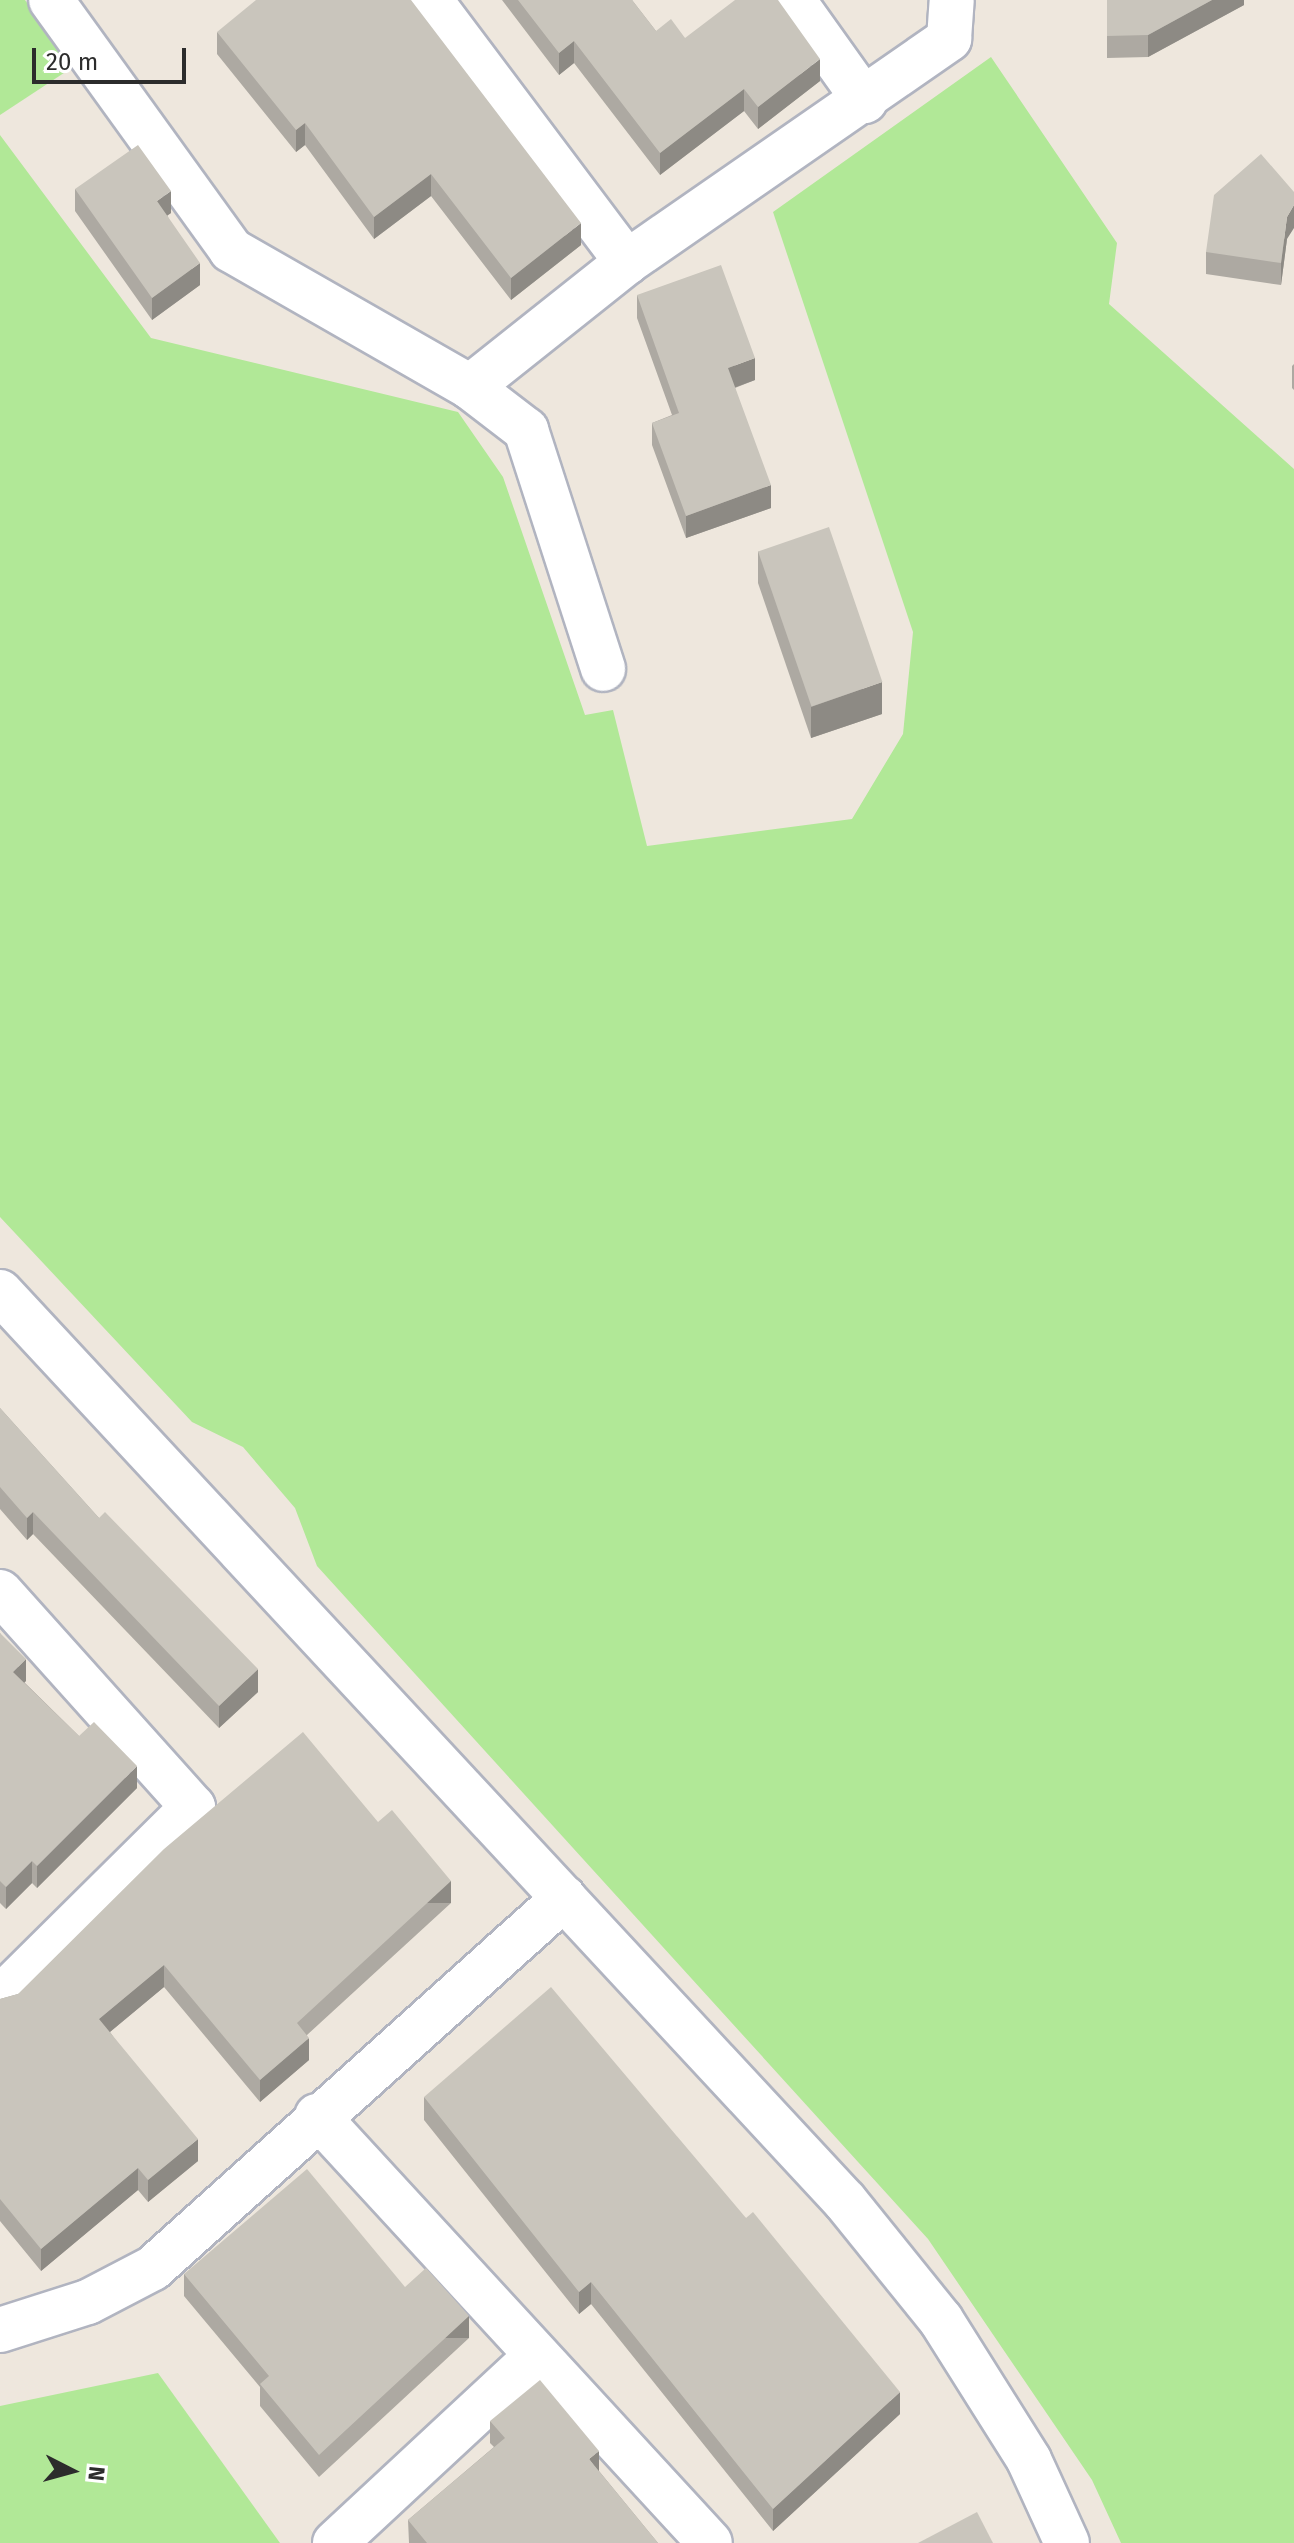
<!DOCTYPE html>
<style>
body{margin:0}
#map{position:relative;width:1294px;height:2543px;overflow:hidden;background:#eee7dd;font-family:"Fira Sans",sans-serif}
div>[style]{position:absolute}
.green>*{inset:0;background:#b1e897}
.roads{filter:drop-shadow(2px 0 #b1b4c0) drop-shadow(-2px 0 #b1b4c0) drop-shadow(0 2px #b1b4c0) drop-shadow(0 -2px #b1b4c0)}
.minor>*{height:44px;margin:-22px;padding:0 22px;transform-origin:22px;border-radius:22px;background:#fff}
.wall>*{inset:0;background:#ada9a2}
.shaded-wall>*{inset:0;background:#8d8a84;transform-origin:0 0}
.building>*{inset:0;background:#c9c5bc;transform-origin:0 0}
span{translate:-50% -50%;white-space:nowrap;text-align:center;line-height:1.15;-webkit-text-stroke:7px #fff;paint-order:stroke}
.north{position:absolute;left:32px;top:2431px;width:80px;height:80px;-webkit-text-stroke:6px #fff;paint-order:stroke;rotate:96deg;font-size:22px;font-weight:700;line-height:32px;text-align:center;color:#2c2c2c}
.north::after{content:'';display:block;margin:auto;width:28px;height:36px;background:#2c2c2c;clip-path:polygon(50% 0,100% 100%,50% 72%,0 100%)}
.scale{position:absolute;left:32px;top:48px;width:154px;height:36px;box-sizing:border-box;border:4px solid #2c2c2c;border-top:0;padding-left:10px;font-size:24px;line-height:28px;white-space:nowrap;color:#2c2c2c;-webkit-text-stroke:6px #fff;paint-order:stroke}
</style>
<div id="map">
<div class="green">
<i style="clip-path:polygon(0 0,25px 0,73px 67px,0 115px)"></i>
<i style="clip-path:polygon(991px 57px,1117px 243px,1109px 304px,1294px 469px,1294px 2543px,1121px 2543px,1092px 2480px,928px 2239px,317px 1566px,295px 1508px,243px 1447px,192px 1422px,0 1217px,0 135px,151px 338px,458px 412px,503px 477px,585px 715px,613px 710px,647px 846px,852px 819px,903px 734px,913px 632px,773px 212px)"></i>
<i style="clip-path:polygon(158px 2373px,280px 2543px,0 2543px,0 2406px)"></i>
</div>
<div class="roads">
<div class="minor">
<i style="left:51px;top:0;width:308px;rotate:54.2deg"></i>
<i style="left:231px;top:250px;width:275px;rotate:29.8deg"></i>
<i style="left:470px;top:387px;width:201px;rotate:-38.5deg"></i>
<i style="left:627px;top:262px;width:392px;rotate:-34.7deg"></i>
<i style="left:949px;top:39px;width:39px;rotate:-86deg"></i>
<i style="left:430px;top:0;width:328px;rotate:53.1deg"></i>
<i style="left:793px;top:0;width:124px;rotate:54.5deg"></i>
<i style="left:470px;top:387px;width:71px;rotate:37.5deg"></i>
<i style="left:526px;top:430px;width:251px;rotate:72.1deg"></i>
<i style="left:0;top:1292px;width:1241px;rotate:47.09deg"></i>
<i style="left:845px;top:2201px;width:153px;rotate:51.1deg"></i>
<i style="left:941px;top:2320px;width:165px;rotate:57.8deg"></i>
<i style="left:1029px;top:2460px;width:91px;rotate:65.4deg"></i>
<i style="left:0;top:1592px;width:289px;rotate:48.1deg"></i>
<i style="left:193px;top:1807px;width:272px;rotate:135.3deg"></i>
<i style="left:317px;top:2116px;width:580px;rotate:47.37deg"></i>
<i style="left:0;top:2330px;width:92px;rotate:-17.7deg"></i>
<i style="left:88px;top:2302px;width:73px;rotate:-27.6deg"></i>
<i style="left:153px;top:2268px;width:553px;rotate:-41.99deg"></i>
<i style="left:335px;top:2543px;width:275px;rotate:-42.9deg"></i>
</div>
</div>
<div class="wall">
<i style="clip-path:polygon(502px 0,632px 0,656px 31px,685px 38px,820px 81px,758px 129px,744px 111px,660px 175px,574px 63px,559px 75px)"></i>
<i style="clip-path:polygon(1107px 0,1244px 0,1244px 5px,1148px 57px,1107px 58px)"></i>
<i style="clip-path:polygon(217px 32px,581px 245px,511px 300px,431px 196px,374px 239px,305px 145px,296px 152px,217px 54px)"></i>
<i style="clip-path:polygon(75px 189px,171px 213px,167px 215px,200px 285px,152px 320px,75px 211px)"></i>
<i style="clip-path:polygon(1287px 239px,1281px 285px,1206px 274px,1206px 252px)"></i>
<i style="clip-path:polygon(637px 295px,755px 380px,735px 388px,771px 508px,686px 538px,652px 445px,652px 423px,672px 415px,637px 318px)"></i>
<i style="clip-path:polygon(1294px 364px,1294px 390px,1292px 388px,1292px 366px)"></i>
<i style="clip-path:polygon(758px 551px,882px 714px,811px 738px,758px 583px)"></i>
<i style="clip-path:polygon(0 1408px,99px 1518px,258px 1692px,219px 1728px,33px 1534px,27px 1540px,0 1509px)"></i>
<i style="clip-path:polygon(0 1633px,26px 1681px,24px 1682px,79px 1736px,137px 1788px,37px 1888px,32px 1883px,6px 1909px,0 1903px)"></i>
<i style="clip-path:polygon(378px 1822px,451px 1903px,307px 2035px,309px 2060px,260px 2102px,164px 1987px,110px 2032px,198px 2161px,148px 2202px,138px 2190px,41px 2271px,0 2221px,0 1999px,18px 1994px)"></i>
<i style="clip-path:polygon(424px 2097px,746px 2218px,900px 2414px,773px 2531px,591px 2304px,579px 2314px,424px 2120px)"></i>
<i style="clip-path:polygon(184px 2274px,405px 2287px,469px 2338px,319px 2477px,260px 2406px,260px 2387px,184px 2296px)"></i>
<i style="clip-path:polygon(490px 2421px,599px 2471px,658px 2543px,409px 2543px,408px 2520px,494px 2447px,490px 2443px)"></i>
</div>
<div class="shaded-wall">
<i style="clip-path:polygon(1212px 0,1244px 0,1244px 5px,1148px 57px,1148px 35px)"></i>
<i style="clip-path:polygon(574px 41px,574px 63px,559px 75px,559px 53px)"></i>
<i style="clip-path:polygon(820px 59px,820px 81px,758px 129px,758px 107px)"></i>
<i style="clip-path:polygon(744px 89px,744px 111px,660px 175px,660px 153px)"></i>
<i style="clip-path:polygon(305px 123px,305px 145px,296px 152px,296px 130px)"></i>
<i style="clip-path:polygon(431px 174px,431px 196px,374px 239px,374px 217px)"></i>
<i style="clip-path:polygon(171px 191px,171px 213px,157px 223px,157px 201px)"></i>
<i style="clip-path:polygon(1294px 205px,1294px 228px,1287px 239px,1281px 285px,1281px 263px,1287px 217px)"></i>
<i style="clip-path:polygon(581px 223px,581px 245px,511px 300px,511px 278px)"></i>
<i style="clip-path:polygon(200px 263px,200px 285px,152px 320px,152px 298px)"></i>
<i style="clip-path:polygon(755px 358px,755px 380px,728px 390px,728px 368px)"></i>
<i style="clip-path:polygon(771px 485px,771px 508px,686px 538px,686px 516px)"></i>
<i style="clip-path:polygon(882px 682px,882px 714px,811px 738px,811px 707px)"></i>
<i style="clip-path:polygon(33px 1512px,33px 1534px,27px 1540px,27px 1518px)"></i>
<i style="clip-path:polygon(26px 1659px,26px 1681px,13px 1694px,13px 1672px)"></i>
<i style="clip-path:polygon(258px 1669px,258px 1692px,219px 1728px,219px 1706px)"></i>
<i style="clip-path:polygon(137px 1766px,137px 1788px,37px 1888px,37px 1866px)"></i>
<i style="clip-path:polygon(32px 1861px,32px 1883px,6px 1909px,6px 1887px)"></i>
<i style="left:451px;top:1881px;width:22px;height:209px;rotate:90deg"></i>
<i style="clip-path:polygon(164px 1965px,164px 1987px,99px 2041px,99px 2019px)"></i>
<i style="clip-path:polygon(309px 2038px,309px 2060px,260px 2102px,260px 2080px)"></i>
<i style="clip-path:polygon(198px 2139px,198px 2161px,148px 2202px,148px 2180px)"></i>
<i style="clip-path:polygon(138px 2168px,138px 2190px,41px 2271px,41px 2249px)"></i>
<i style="clip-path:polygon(591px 2282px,591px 2304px,579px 2314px,579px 2292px)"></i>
<i style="left:469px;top:2316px;width:22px;height:205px;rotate:90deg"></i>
<i style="clip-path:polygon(900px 2392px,900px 2414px,773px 2531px,773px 2509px)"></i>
<i style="clip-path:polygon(599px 2451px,599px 2473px,589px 2459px)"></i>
</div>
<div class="building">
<i style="clip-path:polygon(256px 0,411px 0,581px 223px,511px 278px,431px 174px,374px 217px,305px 123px,296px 130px,217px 32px)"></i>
<i style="clip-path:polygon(518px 0,632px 0,656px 31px,671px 19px,685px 38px,735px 0,778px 0,820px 59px,758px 107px,744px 89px,660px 153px,574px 41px,559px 53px)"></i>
<i style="clip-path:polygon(1107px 0,1212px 0,1148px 35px,1107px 36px)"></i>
<i style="clip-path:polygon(138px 145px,171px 191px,157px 201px,200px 263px,152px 298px,75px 189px)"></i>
<i style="clip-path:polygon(1261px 154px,1294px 192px,1294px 205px,1287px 217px,1281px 263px,1206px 252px,1214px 195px)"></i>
<i style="clip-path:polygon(721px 265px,755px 358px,728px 368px,771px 485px,686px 516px,652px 423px,679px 413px,637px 295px)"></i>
<i style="left:829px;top:527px;width:164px;height:75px;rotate:71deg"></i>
<i style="clip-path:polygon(0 1408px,99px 1518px,105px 1512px,258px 1669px,219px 1706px,33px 1512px,27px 1518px,0 1487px)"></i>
<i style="clip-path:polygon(0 1633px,26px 1659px,13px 1672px,79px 1736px,94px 1722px,137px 1766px,37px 1866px,32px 1861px,6px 1887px,0 1881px)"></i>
<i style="clip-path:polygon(303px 1732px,378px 1822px,392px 1810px,451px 1881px,297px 2023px,309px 2038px,260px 2080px,164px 1965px,99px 2019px,198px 2139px,148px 2180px,138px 2168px,41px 2249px,0 2199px,0 1999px,18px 1994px,164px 1849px)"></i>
<i style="clip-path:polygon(551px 1987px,746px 2218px,753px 2212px,900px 2392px,773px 2509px,591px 2282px,579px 2292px,424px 2097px)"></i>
<i style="clip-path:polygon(307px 2169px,405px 2287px,426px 2268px,469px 2316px,319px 2455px,260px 2384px,269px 2376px,184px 2274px)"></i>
<i style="clip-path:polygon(540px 2380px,599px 2451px,589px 2459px,658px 2543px,427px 2543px,408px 2520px,505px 2438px,490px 2421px)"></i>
<i style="clip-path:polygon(977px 2512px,993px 2543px,918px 2543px)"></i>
</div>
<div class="north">N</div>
<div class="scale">20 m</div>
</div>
